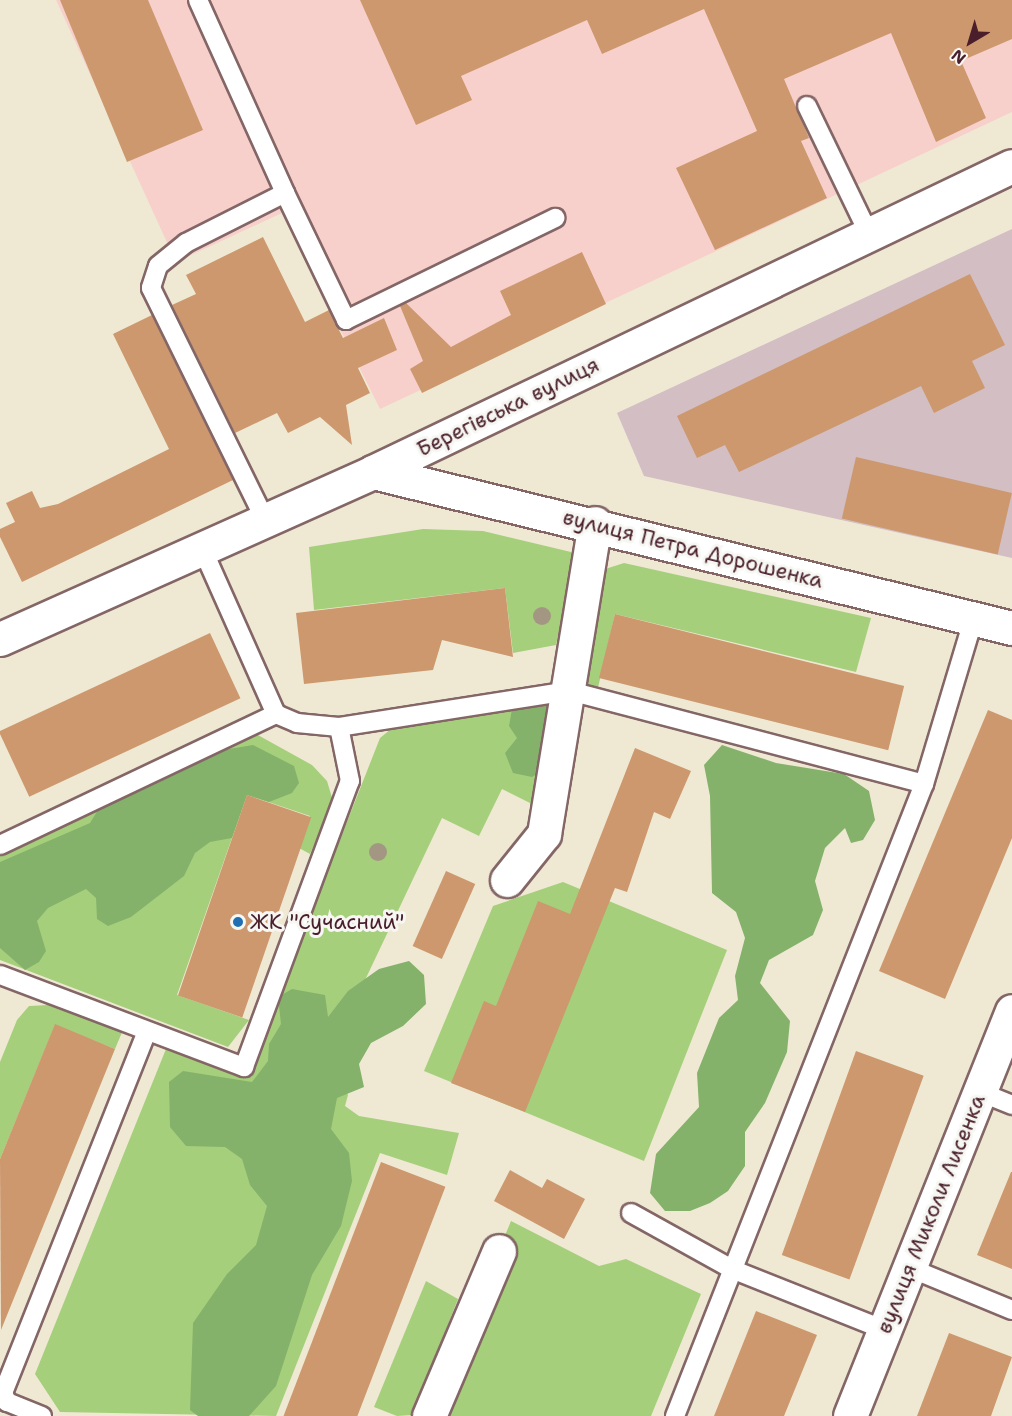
<!DOCTYPE html>
<meta charset="utf-8">
<style>
body{margin:0}
#map{position:relative;width:1012px;height:1416px;overflow:hidden;background:#efe9d4;font-family:"Shantell Sans",sans-serif}
div>[style]{position:absolute}
.built>*{inset:0;background:#f7d0cc}
.industrial>*{inset:0;background:#d2bec3}
.green>*{inset:0;background:#a5cf7b}
.forest>*{inset:0;background:#84b26b}
.building>*{inset:0;background:#cd986d;transform-origin:0 0}
.roads{filter:drop-shadow(2px 0 #846666) drop-shadow(-2px 0 #846666) drop-shadow(0 2px #846666) drop-shadow(0 -2px #846666)}
.lane>*{height:18px;margin:-9px;padding:0 9px;transform-origin:9px;border-radius:9px;background:#fff}
.street>*{height:33px;margin:-16.5px;padding:0 16.5px;transform-origin:16.5px;border-radius:16.5px;background:#fff}
.secondary>*{height:33px;margin:-16.5px;padding:0 16.5px;transform-origin:16.5px;border-radius:16.5px;background:#fff}
.trees>*{width:18px;height:18px;margin:-9px;border-radius:50%;background:#a39784}
.dots>*{width:16px;height:16px;translate:-50% -50%;box-sizing:border-box;border:3px solid #f6f6f2;border-radius:50%}
span{translate:-50% -50%;white-space:nowrap;text-align:center;line-height:1.15;-webkit-text-stroke:6px #f6f6f2;paint-order:stroke}
.street-label{font-size:21px;color:#4a1f2b}
.poi-label{font-size:21px;color:#4a1f2b}
.left{translate:0 -50%;text-align:left}
.north{position:absolute;left:940px;top:12px;width:60px;height:60px;-webkit-text-stroke:4px #f6f6f2;paint-order:stroke;rotate:218deg;font-size:16px;font-weight:700;line-height:24px;text-align:center;color:#4a1f2b}
.north::after{content:'';display:block;margin:auto;width:21px;height:27px;background:#4a1f2b;clip-path:polygon(50% 0,100% 100%,50% 72%,0 100%)}
</style>
<div id="map">
<div class="built">
<i style="clip-path:polygon(56px 0,1012px 0,1012px 112px,380px 409px,282px 213px,176px 262px)"></i>
</div>
<div class="industrial">
<i style="clip-path:polygon(1012px 229px,1012px 558px,644px 476px,617px 413px)"></i>
</div>
<div class="green">
<i style="clip-path:polygon(423px 529px,483px 531px,571px 552px,575px 558px,556px 645px,513px 653px,505px 588px,314px 610px,309px 547px)"></i>
<i style="clip-path:polygon(624px 563px,871px 618px,856px 672px,615px 614px,594px 705px,574px 700px,599px 571px)"></i>
<i style="clip-path:polygon(561px 683px,540px 808px,502px 789px,479px 836px,442px 818px,329px 1056px,348px 1095px,345px 1106px,359px 1116px,459px 1133px,447px 1175px,380px 1153px,276px 1416px,60px 1412px,35px 1374px,166px 1049px,247px 1076px,380px 738px,391px 729px,520px 707px,527px 686px)"></i>
<i style="clip-path:polygon(256px 734px,312px 765px,327px 781px,333px 801px,310px 854px,299px 848px,310px 816px,247px 795px,177px 995px,249px 1020px,228px 1047px,0 960px,0 851px)"></i>
<i style="clip-path:polygon(563px 882px,727px 950px,644px 1161px,424px 1071px,493px 906px)"></i>
<i style="clip-path:polygon(48px 1005px,123px 1030px,115px 1049px,55px 1025px,0 1159px,0 1062px,17px 1020px,29px 1006px)"></i>
<i style="clip-path:polygon(511px 1221px,599px 1266px,626px 1259px,701px 1294px,651px 1416px,429px 1416px)"></i>
<i style="clip-path:polygon(426px 1281px,458px 1299px,412px 1415px,397px 1416px,374px 1407px)"></i>
</div>
<div class="forest">
<i style="clip-path:polygon(524px 694px,547px 705px,555px 725px,549px 766px,532px 777px,513px 773px,505px 753px,517px 738px,509px 726px,512px 709px)"></i>
<i style="clip-path:polygon(253px 745px,294px 766px,299px 783px,292px 793px,269px 802px,247px 795px,232px 838px,210px 842px,195px 853px,184px 876px,131px 917px,108px 926px,97px 919px,96px 898px,86px 889px,48px 908px,37px 921px,46px 951px,39px 962px,25px 970px,0 948px,0 862px,90px 823px,101px 805px,223px 750px)"></i>
<i style="clip-path:polygon(722px 745px,776px 763px,844px 774px,869px 791px,875px 820px,863px 840px,851px 843px,845px 828px,825px 848px,815px 881px,823px 910px,813px 935px,769px 960px,760px 983px,790px 1021px,787px 1052px,765px 1103px,745px 1132px,745px 1166px,728px 1191px,710px 1203px,690px 1211px,665px 1211px,650px 1193px,656px 1154px,699px 1107px,697px 1073px,719px 1018px,738px 1000px,735px 976px,745px 938px,736px 912px,712px 893px,710px 796px,704px 765px)"></i>
<i style="clip-path:polygon(409px 961px,424px 975px,426px 1004px,403px 1026px,371px 1043px,359px 1064px,364px 1087px,337px 1098px,331px 1129px,349px 1153px,352px 1181px,341px 1226px,312px 1275px,276px 1386px,249px 1416px,198px 1416px,190px 1410px,193px 1323px,227px 1274px,256px 1245px,267px 1206px,250px 1185px,242px 1159px,225px 1147px,186px 1146px,170px 1127px,169px 1082px,183px 1071px,252px 1082px,268px 1061px,269px 1044px,281px 1024px,278px 997px,292px 989px,325px 995px,328px 1017px,348px 991px,379px 969px)"></i>
</div>
<div class="building">
<i style="clip-path:polygon(60px 0,148px 0,203px 130px,127px 162px)"></i>
<i style="clip-path:polygon(360px 0,1012px 0,1012px 39px,961px 61px,986px 118px,936px 142px,891px 33px,784px 79px,809px 138px,801px 141px,827px 198px,715px 250px,676px 168px,757px 131px,704px 9px,602px 54px,587px 20px,461px 76px,472px 100px,416px 125px)"></i>
<i style="clip-path:polygon(263px 237px,305px 322px,329px 310px,343px 338px,384px 318px,397px 350px,358px 368px,370px 393px,346px 405px,352px 445px,320px 417px,288px 433px,277px 413px,235px 433px,172px 305px,196px 294px,186px 275px)"></i>
<i style="clip-path:polygon(582px 252px,606px 304px,422px 393px,410px 369px,423px 361px,400px 306px,406px 303px,451px 347px,511px 315px,500px 291px)"></i>
<i style="clip-path:polygon(970px 274px,1005px 345px,972px 361px,985px 388px,934px 413px,921px 386px,739px 472px,725px 445px,697px 458px,677px 416px)"></i>
<i style="clip-path:polygon(152px 315px,233px 480px,22px 582px,0 537px,0 529px,15px 522px,6px 503px,32px 491px,40px 508px,58px 504px,169px 449px,113px 334px)"></i>
<i style="left:856px;top:457px;width:160px;height:63px;rotate:13deg"></i>
<i style="clip-path:polygon(505px 588px,513px 657px,442px 640px,433px 670px,304px 684px,296px 613px)"></i>
<i style="left:615px;top:614px;width:298px;height:66px;rotate:14deg"></i>
<i style="left:210px;top:633px;width:72px;height:233px;rotate:65deg"></i>
<i style="clip-path:polygon(988px 710px,1012px 720px,1012px 838px,945px 999px,879px 971px)"></i>
<i style="clip-path:polygon(635px 748px,691px 771px,670px 819px,654px 812px,627px 892px,615px 888px,525px 1112px,451px 1083px,484px 1001px,496px 1006px,538px 901px,570px 914px)"></i>
<i style="left:247px;top:795px;width:68px;height:212px;rotate:19deg"></i>
<i style="left:446px;top:871px;width:32px;height:82px;rotate:24deg"></i>
<i style="clip-path:polygon(55px 1024px,115px 1049px,1px 1330px,0 1159px)"></i>
<i style="left:856px;top:1051px;width:72px;height:217px;rotate:20deg"></i>
<i style="left:381px;top:1162px;width:69px;height:272px;rotate:21deg"></i>
<i style="clip-path:polygon(510px 1170px,542px 1188px,547px 1179px,585px 1199px,564px 1239px,494px 1201px)"></i>
<i style="clip-path:polygon(1011px 1172px,1012px 1172px,1012px 1269px,977px 1255px)"></i>
<i style="clip-path:polygon(756px 1311px,817px 1335px,784px 1416px,714px 1416px)"></i>
<i style="clip-path:polygon(949px 1333px,1012px 1357px,991px 1416px,917px 1416px)"></i>
</div>
<div class="roads">
<div class="lane">
<i style="left:198px;top:0;width:212px;rotate:65.7deg"></i>
<i style="left:285px;top:193px;width:111px;rotate:153.2deg"></i>
<i style="left:186px;top:243px;width:36px;rotate:141deg"></i>
<i style="left:158px;top:266px;width:23px;rotate:108deg"></i>
<i style="left:151px;top:288px;width:258px;rotate:63.8deg"></i>
<i style="left:807px;top:106px;width:142px;rotate:64.2deg"></i>
<i style="left:285px;top:193px;width:141px;rotate:64.3deg"></i>
<i style="left:346px;top:320px;width:233px;rotate:-26deg"></i>
<i style="left:202px;top:548px;width:182px;rotate:66deg"></i>
<i style="left:276px;top:714px;width:23px;rotate:23deg"></i>
<i style="left:297px;top:723px;width:42px;rotate:5.4deg"></i>
<i style="left:339px;top:727px;width:234px;rotate:-8.9deg"></i>
<i style="left:570px;top:691px;width:366px;rotate:14.7deg"></i>
<i style="left:0;top:845px;width:306px;rotate:-25.4deg"></i>
<i style="left:0;top:975px;width:261px;rotate:20.7deg"></i>
<i style="left:244px;top:1067px;width:305px;rotate:-69.7deg"></i>
<i style="left:350px;top:781px;width:55px;rotate:-101.5deg"></i>
<i style="left:980px;top:1092px;width:35px;rotate:22deg"></i>
<i style="left:631px;top:1213px;width:118px;rotate:29deg"></i>
<i style="left:734px;top:1270px;width:162px;rotate:21.7deg"></i>
<i style="left:910px;top:1268px;width:110px;rotate:22.4deg"></i>
<i style="left:42px;top:1416px;width:38px;rotate:-158deg"></i>
<i style="left:7px;top:1402px;width:10px;rotate:-114deg"></i>
<i style="left:3px;top:1393px;width:389px;rotate:-68.3deg"></i>
<i style="left:675px;top:1416px;width:679px;rotate:-68.5deg"></i>
<i style="left:924px;top:784px;width:170px;rotate:-73.3deg"></i>
</div>
<div class="street">
<i style="left:373px;top:472px;width:708px;rotate:-25.59deg"></i>
<i style="left:507px;top:880px;width:59px;rotate:-51.2deg"></i>
<i style="left:544px;top:834px;width:315px;rotate:-80.7deg"></i>
<i style="left:429px;top:1416px;width:179px;rotate:-67deg"></i>
<i style="left:850px;top:1416px;width:436px;rotate:-68.2deg"></i>
</div>
<div class="secondary">
<i style="left:0;top:639px;width:409px;rotate:-24.1deg"></i>
<i style="left:373px;top:472px;width:658px;rotate:13.72deg"></i>
</div>
</div>
<div class="trees">
<i style="left:542px;top:616px"></i>
<i style="left:378px;top:852px"></i>
</div>
<div class="dots">
<i style="left:238px;top:922px;background:#1f6fb2"></i>
</div>
<div class="street-label">
<span style="left:508px;top:407px;rotate:-26deg">Берегівська вулиця</span>
<span style="left:693px;top:549px;rotate:14deg">вулиця Петра Дорошенка</span>
<span style="left:931px;top:1214px;rotate:-68deg">вулиця Миколи Лисенка</span>
</div>
<div class="poi-label">
<span class="left" style="left:250px;top:922px">ЖК "Сучасний"</span>
</div>
<div class="north">N</div>
</div>
